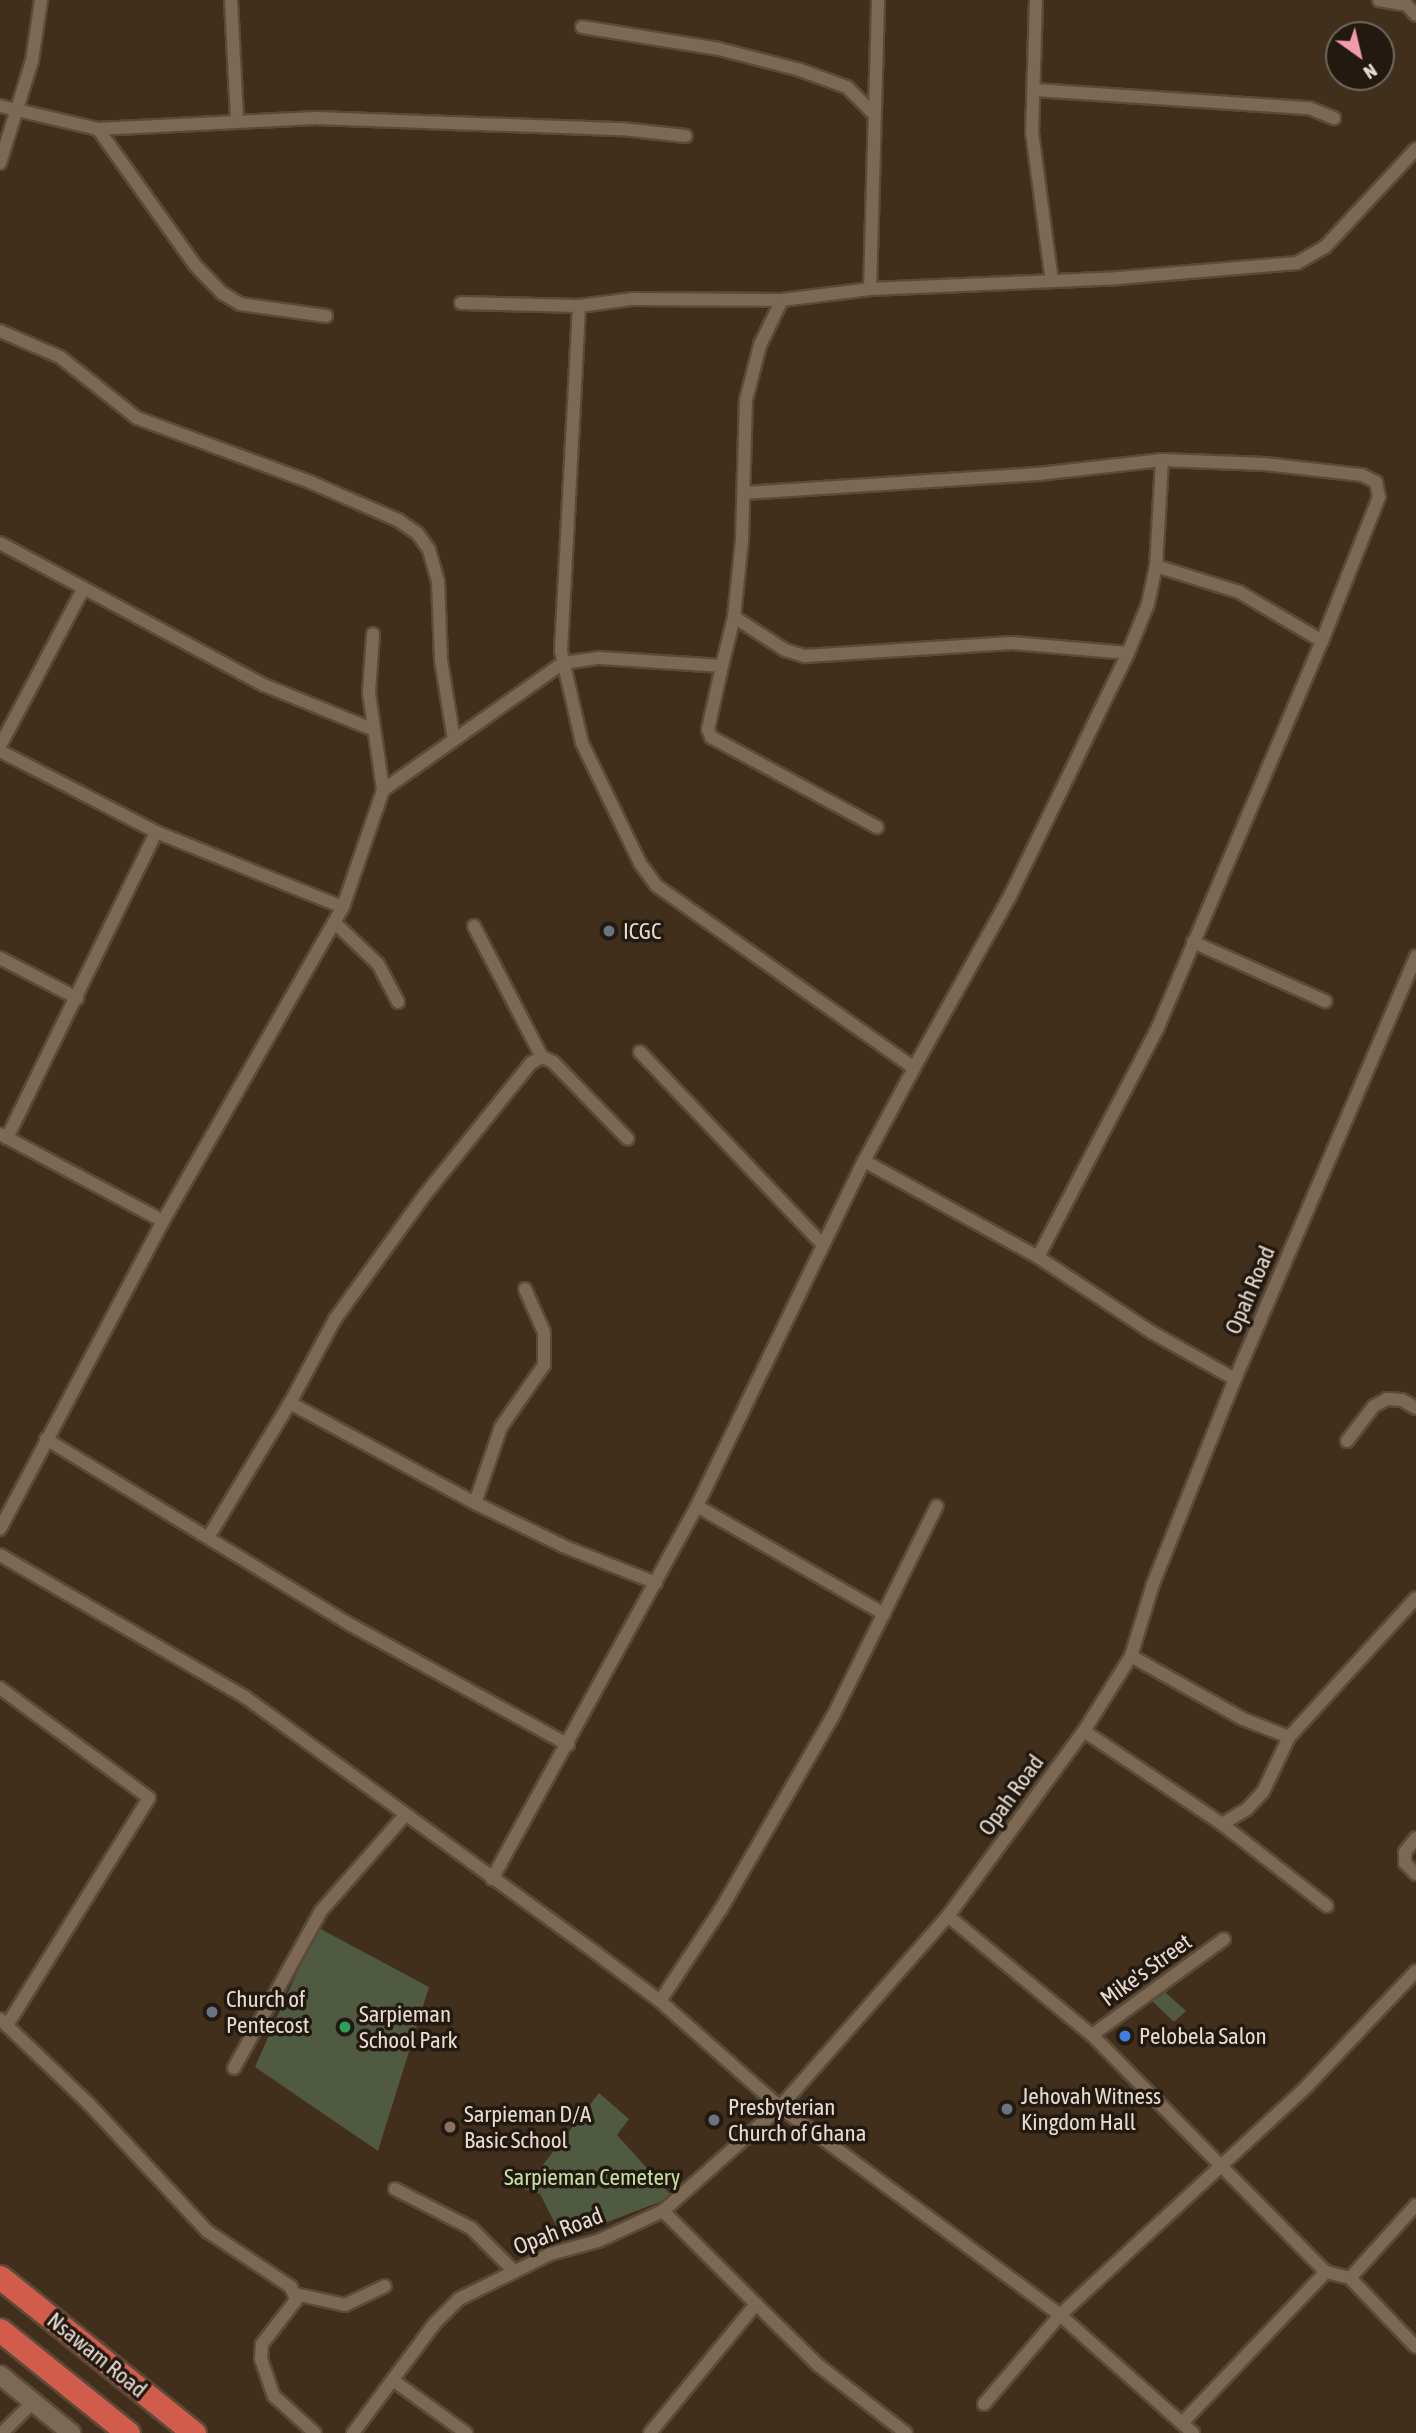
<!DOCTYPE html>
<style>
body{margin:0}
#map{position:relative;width:1416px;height:2433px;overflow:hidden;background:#412f1c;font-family:"Asap Condensed",sans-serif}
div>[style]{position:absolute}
.green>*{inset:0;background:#4f5a41}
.roads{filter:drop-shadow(2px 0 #5a4a39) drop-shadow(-2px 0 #5a4a39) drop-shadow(0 2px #5a4a39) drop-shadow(0 -2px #5a4a39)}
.street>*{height:12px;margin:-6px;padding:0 6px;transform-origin:6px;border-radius:6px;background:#7c6853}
.secondary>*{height:18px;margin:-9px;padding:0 9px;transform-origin:9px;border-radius:9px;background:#7c6853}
.highway>*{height:23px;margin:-11.5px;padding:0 11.5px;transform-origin:11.5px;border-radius:11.5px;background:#d25c4c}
.dots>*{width:19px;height:19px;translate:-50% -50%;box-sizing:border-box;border:4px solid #221911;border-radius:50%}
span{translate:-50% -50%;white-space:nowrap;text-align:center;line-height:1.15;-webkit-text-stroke:7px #221911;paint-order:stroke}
.poi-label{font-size:23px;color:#e7dbcf}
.left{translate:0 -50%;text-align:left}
.street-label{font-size:23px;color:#e7dbcf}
.park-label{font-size:23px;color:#c5e0a3}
.north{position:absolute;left:1325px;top:21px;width:70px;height:70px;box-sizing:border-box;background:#221911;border:2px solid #71675d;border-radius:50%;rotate:146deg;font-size:19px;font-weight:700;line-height:28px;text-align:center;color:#e7dbcf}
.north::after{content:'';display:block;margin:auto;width:24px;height:32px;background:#f29ab0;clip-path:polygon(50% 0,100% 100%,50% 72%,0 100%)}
</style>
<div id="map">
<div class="green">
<i style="clip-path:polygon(317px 1927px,429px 1987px,378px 2151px,255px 2067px)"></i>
<i style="clip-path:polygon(1170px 1985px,1166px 1993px,1186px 2011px,1174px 2022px,1151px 2000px)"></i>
<i style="clip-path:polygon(599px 2093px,629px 2119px,617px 2135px,673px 2197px,563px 2239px,540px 2194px,524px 2189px)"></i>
</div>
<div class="roads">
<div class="street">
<i style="left:231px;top:0;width:119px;rotate:87.1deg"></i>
<i style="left:1036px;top:0;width:132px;rotate:91.7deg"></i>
<i style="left:1032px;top:132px;width:150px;rotate:82.4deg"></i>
<i style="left:1379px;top:0;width:28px;rotate:10deg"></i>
<i style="left:1407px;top:5px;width:13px;rotate:48deg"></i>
<i style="left:582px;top:27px;width:139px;rotate:9.1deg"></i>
<i style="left:719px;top:49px;width:84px;rotate:14.5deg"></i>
<i style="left:800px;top:70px;width:50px;rotate:19.9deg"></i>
<i style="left:847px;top:87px;width:37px;rotate:45deg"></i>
<i style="left:1035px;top:90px;width:275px;rotate:3.8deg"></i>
<i style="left:1309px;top:108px;width:27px;rotate:22deg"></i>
<i style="left:0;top:106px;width:101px;rotate:13.2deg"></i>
<i style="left:98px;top:129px;width:218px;rotate:-2.9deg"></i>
<i style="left:316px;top:118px;width:306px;rotate:2.1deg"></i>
<i style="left:622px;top:129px;width:64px;rotate:6.2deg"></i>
<i style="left:98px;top:129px;width:167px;rotate:54.5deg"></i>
<i style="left:195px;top:265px;width:39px;rotate:46deg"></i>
<i style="left:222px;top:293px;width:21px;rotate:31deg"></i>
<i style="left:240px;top:304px;width:87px;rotate:7.9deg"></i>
<i style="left:0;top:163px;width:107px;rotate:-72.6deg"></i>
<i style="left:32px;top:61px;width:62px;rotate:-81.6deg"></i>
<i style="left:870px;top:289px;width:289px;rotate:-88.4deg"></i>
<i style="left:461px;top:303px;width:118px;rotate:1.5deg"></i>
<i style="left:0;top:331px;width:65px;rotate:23.4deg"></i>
<i style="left:60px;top:357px;width:98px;rotate:38.4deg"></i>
<i style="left:137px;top:418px;width:184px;rotate:20.3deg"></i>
<i style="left:310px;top:482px;width:96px;rotate:23.4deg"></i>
<i style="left:398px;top:520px;width:24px;rotate:35deg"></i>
<i style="left:418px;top:534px;width:19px;rotate:55deg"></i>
<i style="left:429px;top:550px;width:32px;rotate:74deg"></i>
<i style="left:438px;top:581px;width:79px;rotate:87.8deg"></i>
<i style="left:441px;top:660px;width:81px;rotate:80.8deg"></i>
<i style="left:1162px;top:460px;width:103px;rotate:2.2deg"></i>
<i style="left:1265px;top:464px;width:98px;rotate:6.5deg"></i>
<i style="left:1362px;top:475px;width:16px;rotate:27deg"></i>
<i style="left:1376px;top:482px;width:15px;rotate:79deg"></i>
<i style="left:1379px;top:497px;width:155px;rotate:111.6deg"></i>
<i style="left:744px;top:493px;width:295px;rotate:-3.7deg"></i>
<i style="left:1038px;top:474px;width:125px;rotate:-6.4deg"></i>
<i style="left:1162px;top:460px;width:106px;rotate:93.2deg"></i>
<i style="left:1156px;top:566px;width:39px;rotate:102deg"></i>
<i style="left:1148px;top:604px;width:53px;rotate:112.2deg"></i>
<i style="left:1128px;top:653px;width:270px;rotate:115.9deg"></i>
<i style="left:1010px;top:896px;width:197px;rotate:119.2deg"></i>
<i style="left:0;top:543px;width:300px;rotate:28.3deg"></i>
<i style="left:264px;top:685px;width:117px;rotate:22.2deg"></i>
<i style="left:734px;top:617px;width:61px;rotate:32.9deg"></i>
<i style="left:785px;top:650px;width:21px;rotate:17deg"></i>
<i style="left:805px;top:656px;width:207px;rotate:-3.6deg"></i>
<i style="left:1012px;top:643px;width:116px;rotate:4.9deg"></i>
<i style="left:722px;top:666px;width:65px;rotate:102.5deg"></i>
<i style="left:708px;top:729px;width:9px;rotate:69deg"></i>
<i style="left:711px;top:737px;width:189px;rotate:28.5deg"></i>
<i style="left:0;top:746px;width:178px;rotate:-62.1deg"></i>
<i style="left:0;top:751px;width:176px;rotate:27.4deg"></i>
<i style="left:156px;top:832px;width:201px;rotate:21.9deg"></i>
<i style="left:383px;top:790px;width:220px;rotate:-35.2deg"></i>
<i style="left:563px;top:663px;width:37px;rotate:-8deg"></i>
<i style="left:600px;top:658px;width:122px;rotate:3.8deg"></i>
<i style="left:722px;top:666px;width:50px;rotate:-76.2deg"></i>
<i style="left:734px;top:617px;width:77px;rotate:-84.1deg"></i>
<i style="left:742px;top:540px;width:140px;rotate:-88.4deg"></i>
<i style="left:746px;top:400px;width:57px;rotate:-75.7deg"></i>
<i style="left:760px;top:345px;width:50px;rotate:-63.9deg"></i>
<i style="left:334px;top:922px;width:61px;rotate:43.7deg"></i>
<i style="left:378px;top:964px;width:43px;rotate:62.2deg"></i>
<i style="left:474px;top:926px;width:148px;rotate:62.6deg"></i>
<i style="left:1193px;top:942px;width:145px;rotate:24.1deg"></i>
<i style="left:0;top:958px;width:87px;rotate:27.5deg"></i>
<i style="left:640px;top:1052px;width:266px;rotate:46.5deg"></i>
<i style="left:0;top:1134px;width:185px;rotate:28.1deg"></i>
<i style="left:7px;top:1138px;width:340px;rotate:-64deg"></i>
<i style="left:864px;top:1161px;width:199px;rotate:28.9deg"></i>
<i style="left:1038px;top:1257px;width:138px;rotate:33.5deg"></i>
<i style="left:1153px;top:1333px;width:94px;rotate:29.3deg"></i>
<i style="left:1038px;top:1257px;width:259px;rotate:-62.4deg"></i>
<i style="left:1158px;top:1027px;width:419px;rotate:-67deg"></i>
<i style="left:1322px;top:641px;width:96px;rotate:-149.4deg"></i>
<i style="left:1239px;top:592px;width:87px;rotate:-162.6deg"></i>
<i style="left:290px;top:1403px;width:210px;rotate:28.4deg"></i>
<i style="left:475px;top:1503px;width:98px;rotate:26deg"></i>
<i style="left:563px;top:1546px;width:100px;rotate:21.7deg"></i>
<i style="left:46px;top:1439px;width:357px;rotate:31.4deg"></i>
<i style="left:351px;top:1625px;width:248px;rotate:28.9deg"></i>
<i style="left:1347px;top:1441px;width:44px;rotate:-52.4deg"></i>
<i style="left:1374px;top:1406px;width:15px;rotate:-28deg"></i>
<i style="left:1387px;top:1399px;width:15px;rotate:4deg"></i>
<i style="left:1402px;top:1400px;width:16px;rotate:30deg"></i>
<i style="left:475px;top:1503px;width:80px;rotate:-71.1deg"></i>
<i style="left:501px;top:1427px;width:75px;rotate:-55.3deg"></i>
<i style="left:544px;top:1365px;width:33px;rotate:-90deg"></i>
<i style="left:544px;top:1332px;width:47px;rotate:-113.8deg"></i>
<i style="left:697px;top:1506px;width:216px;rotate:30deg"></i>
<i style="left:0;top:1529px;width:348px;rotate:-62.1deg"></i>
<i style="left:163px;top:1221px;width:362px;rotate:-60.2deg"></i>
<i style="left:343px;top:907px;width:124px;rotate:-71.1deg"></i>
<i style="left:383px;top:790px;width:98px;rotate:-98.2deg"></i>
<i style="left:369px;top:693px;width:59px;rotate:-86.1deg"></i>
<i style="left:209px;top:1536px;width:156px;rotate:-58.7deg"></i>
<i style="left:290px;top:1403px;width:95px;rotate:-61.8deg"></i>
<i style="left:335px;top:1319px;width:152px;rotate:-54.1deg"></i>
<i style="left:424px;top:1196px;width:171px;rotate:-51.2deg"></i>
<i style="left:531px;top:1063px;width:13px;rotate:-29deg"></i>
<i style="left:542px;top:1057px;width:12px;rotate:24deg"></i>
<i style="left:553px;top:1062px;width:107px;rotate:45.8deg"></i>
<i style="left:0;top:1555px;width:283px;rotate:30.1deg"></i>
<i style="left:245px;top:1697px;width:434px;rotate:36.1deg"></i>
<i style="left:596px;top:1953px;width:80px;rotate:36.9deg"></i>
<i style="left:660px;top:2001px;width:160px;rotate:41.5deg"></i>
<i style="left:780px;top:2107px;width:349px;rotate:36.6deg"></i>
<i style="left:1060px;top:2315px;width:178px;rotate:41.6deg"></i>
<i style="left:1131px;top:1656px;width:129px;rotate:29.4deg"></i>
<i style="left:1243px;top:1719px;width:49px;rotate:21.4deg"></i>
<i style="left:0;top:1688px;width:185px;rotate:36.4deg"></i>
<i style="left:149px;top:1798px;width:268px;rotate:122deg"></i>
<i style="left:1084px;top:1731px;width:166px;rotate:34deg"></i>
<i style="left:1222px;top:1824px;width:133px;rotate:38deg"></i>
<i style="left:1222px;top:1824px;width:29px;rotate:-31deg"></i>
<i style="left:1247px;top:1809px;width:23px;rotate:-47deg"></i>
<i style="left:1263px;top:1792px;width:61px;rotate:-64.7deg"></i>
<i style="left:1289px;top:1737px;width:188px;rotate:-47.6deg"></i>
<i style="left:1416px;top:1838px;width:18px;rotate:128deg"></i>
<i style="left:1405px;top:1852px;width:11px;rotate:90deg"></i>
<i style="left:1405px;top:1863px;width:16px;rotate:45deg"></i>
<i style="left:492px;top:1879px;width:426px;rotate:-61.2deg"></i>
<i style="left:697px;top:1506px;width:383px;rotate:-64.2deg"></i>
<i style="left:864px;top:1161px;width:106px;rotate:-61.7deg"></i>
<i style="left:914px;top:1068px;width:316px;rotate:-144.7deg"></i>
<i style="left:656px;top:885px;width:27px;rotate:-126deg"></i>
<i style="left:640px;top:863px;width:133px;rotate:-115.8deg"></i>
<i style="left:582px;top:743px;width:94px;rotate:-102.9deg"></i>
<i style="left:561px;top:651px;width:345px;rotate:-87deg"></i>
<i style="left:579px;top:306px;width:53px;rotate:-7.5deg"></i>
<i style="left:632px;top:299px;width:150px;rotate:0.4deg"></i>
<i style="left:782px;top:300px;width:89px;rotate:-7.1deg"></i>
<i style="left:870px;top:289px;width:248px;rotate:-2.5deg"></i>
<i style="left:1118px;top:278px;width:180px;rotate:-4.8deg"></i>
<i style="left:1297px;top:263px;width:32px;rotate:-30deg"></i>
<i style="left:1325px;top:247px;width:134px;rotate:-47.1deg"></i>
<i style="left:948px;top:1916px;width:187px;rotate:39.6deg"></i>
<i style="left:1092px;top:2035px;width:333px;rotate:45.4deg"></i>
<i style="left:1326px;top:2272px;width:25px;rotate:14deg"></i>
<i style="left:1350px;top:2278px;width:95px;rotate:46.3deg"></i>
<i style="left:660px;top:2001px;width:110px;rotate:-56.5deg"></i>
<i style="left:721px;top:1909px;width:223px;rotate:-59.9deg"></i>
<i style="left:833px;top:1716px;width:234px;rotate:-63.7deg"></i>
<i style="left:0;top:2019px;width:124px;rotate:43.7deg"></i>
<i style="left:90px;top:2105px;width:172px;rotate:47.1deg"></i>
<i style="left:207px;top:2231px;width:101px;rotate:33.7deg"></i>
<i style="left:291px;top:2287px;width:14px;rotate:69deg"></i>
<i style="left:296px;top:2300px;width:56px;rotate:127.7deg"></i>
<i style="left:262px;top:2344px;width:15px;rotate:94deg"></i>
<i style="left:261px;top:2359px;width:39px;rotate:71deg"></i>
<i style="left:274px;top:2396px;width:55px;rotate:42.1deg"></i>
<i style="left:1092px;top:2035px;width:163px;rotate:-36deg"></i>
<i style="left:234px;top:2068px;width:179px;rotate:-61deg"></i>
<i style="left:321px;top:1911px;width:128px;rotate:-48.8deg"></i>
<i style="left:395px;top:2189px;width:85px;rotate:27.2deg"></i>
<i style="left:471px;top:2228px;width:61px;rotate:45deg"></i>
<i style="left:1350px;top:2278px;width:98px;rotate:-47.9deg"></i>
<i style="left:295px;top:2294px;width:51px;rotate:12.4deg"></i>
<i style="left:345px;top:2305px;width:44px;rotate:-25.4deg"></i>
<i style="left:756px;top:2304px;width:87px;rotate:44.5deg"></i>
<i style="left:818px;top:2365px;width:111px;rotate:37.7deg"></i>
<i style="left:394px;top:2381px;width:89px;rotate:35.8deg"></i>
<i style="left:984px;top:2404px;width:117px;rotate:-49.5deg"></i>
<i style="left:1060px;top:2315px;width:338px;rotate:-42.8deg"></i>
<i style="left:1308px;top:2085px;width:157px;rotate:-46.5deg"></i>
<i style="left:1182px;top:2423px;width:209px;rotate:-46.4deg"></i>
<i style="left:2px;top:2433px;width:45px;rotate:-45deg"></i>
<i style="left:353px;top:2433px;width:137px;rotate:-53.3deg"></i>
<i style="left:435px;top:2323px;width:34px;rotate:-45deg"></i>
<i style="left:459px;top:2299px;width:102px;rotate:-26.3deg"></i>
<i style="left:550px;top:2254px;width:50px;rotate:-15.2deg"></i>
<i style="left:598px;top:2241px;width:72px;rotate:-24.8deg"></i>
<i style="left:663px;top:2211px;width:157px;rotate:-41.6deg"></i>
<i style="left:780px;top:2107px;width:254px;rotate:-48.7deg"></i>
<i style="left:948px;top:1916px;width:230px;rotate:-53.7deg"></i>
<i style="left:1084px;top:1731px;width:89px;rotate:-57.9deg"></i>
<i style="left:1131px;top:1656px;width:75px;rotate:-73deg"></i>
<i style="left:1153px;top:1584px;width:221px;rotate:-68.2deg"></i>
<i style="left:1235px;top:1379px;width:460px;rotate:-66.8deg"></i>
<i style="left:650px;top:2433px;width:167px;rotate:-50.6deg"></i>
<i style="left:756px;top:2304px;width:132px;rotate:-135deg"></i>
</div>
<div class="secondary">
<i style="left:0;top:2375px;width:92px;rotate:39.2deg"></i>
</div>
<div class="highway">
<i style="left:0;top:2277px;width:249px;rotate:38.8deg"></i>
<i style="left:0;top:2330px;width:164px;rotate:38.8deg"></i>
</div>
</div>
<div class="dots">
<i style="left:609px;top:931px;background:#6b7280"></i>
<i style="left:212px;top:2012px;background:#6b7280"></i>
<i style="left:345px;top:2027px;background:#2e9e5b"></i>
<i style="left:1125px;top:2036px;background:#3f7fe0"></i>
<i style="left:1007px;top:2109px;background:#6b7280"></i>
<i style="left:714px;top:2120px;background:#6b7280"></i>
<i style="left:450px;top:2127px;background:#8d6e63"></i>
</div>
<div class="poi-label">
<span class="left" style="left:623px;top:931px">ICGC</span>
<span class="left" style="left:226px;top:2012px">Church of<br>Pentecost</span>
<span class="left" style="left:359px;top:2027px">Sarpieman<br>School Park</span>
<span class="left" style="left:1139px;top:2036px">Pelobela Salon</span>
<span class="left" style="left:1021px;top:2109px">Jehovah Witness<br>Kingdom Hall</span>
<span class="left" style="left:728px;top:2120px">Presbyterian<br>Church of Ghana</span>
<span class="left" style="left:464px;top:2127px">Sarpieman D/A<br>Basic School</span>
</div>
<div class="street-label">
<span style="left:1250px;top:1290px;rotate:-67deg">Opah Road</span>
<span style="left:1011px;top:1795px;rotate:-54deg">Opah Road</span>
<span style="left:1146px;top:1970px;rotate:-36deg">Mike's Street</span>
<span style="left:558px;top:2231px;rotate:-21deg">Opah Road</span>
<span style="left:97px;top:2355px;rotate:39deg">Nsawam Road</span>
</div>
<div class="park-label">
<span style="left:592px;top:2177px">Sarpieman Cemetery</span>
</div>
<div class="north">N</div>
</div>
